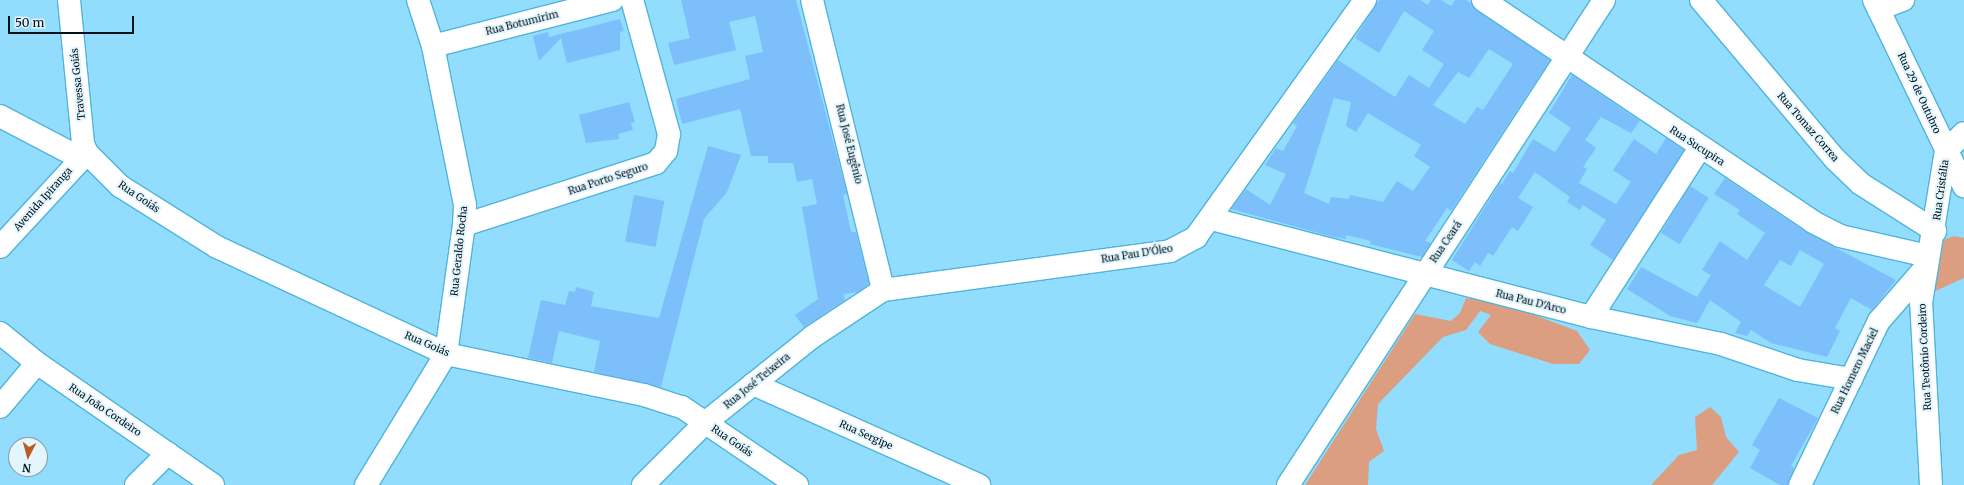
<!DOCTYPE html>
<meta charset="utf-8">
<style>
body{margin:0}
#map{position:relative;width:1964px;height:485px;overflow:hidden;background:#92ddfd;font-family:Merriweather,serif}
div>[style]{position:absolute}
.green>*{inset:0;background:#db9e81}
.building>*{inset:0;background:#7dbffa;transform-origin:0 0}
.roads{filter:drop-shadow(1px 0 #4fb4db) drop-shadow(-1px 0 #4fb4db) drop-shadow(0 1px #4fb4db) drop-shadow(0 -1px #4fb4db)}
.minor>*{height:22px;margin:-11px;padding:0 11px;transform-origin:11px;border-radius:11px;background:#fff}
span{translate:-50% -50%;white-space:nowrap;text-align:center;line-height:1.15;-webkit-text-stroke:4px #e3f5fd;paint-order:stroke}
.street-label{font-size:10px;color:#00121a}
.north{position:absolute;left:8px;top:437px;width:40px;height:40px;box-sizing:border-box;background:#e3f5fd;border:1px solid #889aa2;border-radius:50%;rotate:186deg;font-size:11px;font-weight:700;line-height:16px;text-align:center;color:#00121a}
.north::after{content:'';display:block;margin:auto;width:14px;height:18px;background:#bd5a21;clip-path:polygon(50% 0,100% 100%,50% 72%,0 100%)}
.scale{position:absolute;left:8px;top:16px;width:126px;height:18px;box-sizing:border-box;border:2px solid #00121a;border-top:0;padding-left:5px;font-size:12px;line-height:14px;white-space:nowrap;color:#00121a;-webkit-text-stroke:3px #e3f5fd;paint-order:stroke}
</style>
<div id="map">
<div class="green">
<i style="clip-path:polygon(1954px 236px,1964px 238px,1964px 278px,1931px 293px,1940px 241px)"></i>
<i style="clip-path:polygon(1466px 298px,1511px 306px,1577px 331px,1590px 350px,1579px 364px,1553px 364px,1490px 344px,1478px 332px,1491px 315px,1480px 311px,1466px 330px,1443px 337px,1378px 404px,1376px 429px,1384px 451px,1369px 462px,1368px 485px,1305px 485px,1415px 314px,1451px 321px,1460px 313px)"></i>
<i style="clip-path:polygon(1710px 407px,1721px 417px,1726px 437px,1739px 452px,1712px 485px,1651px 485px,1679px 455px,1697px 450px,1695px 417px)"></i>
</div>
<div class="building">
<i style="clip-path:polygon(681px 0,796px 0,847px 194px,843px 195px,851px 232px,856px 232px,869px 284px,858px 292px,843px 294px,845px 300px,804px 327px,795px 315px,818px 299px,802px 207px,817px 204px,812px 179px,797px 182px,793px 163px,768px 163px,768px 156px,751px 156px,740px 109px,682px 124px,676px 99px,750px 79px,745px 56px,763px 52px,755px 16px,729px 22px,736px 50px,674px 65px,668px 43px,690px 38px)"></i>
<i style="clip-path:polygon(evenodd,1379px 0,1420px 0,1428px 5px,1431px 0,1441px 0,1451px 6px,1455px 0,1466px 0,1550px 60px,1451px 211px,1447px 208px,1425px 241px,1431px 243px,1422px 257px,1370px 244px,1371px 241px,1346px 235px,1346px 239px,1333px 237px,1231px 209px,1246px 189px,1270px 205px,1286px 174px,1265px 165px,1276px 148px,1283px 151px,1297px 126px,1293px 123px,1338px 60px,1395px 97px,1409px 75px,1429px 88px,1444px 64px,1422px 50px,1434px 31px,1404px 11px,1379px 53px,1355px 38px,1379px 0,1489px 49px,1513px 64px,1483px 110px,1477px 107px,1465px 124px,1433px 105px,1458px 72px,1469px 78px,1489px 49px,1379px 0,1334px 98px,1351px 102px,1346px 126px,1356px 132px,1368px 113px,1421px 145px,1414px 156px,1430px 167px,1413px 191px,1397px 181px,1383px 202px,1350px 195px,1349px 199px,1331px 197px,1329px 204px,1304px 193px,1334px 98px)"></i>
<i style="clip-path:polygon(620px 19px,624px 31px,620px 32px,620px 50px,567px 63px,561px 38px,539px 61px,533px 36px,548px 32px,549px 37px)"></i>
<i style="clip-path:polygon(1572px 75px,1640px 121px,1631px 133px,1601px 117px,1585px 140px,1596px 148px,1583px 167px,1587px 169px,1579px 183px,1616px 204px,1631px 182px,1613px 170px,1634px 139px,1656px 154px,1666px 138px,1684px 150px,1613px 260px,1590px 245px,1606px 220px,1583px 205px,1580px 210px,1567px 202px,1570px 197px,1535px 172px,1518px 198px,1533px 207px,1518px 231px,1512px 227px,1493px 256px,1488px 253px,1480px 266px,1475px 262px,1469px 271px,1452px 260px,1500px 183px,1502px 184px,1510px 171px,1513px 173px,1533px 139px,1555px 152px,1571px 128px,1549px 113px)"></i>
<i style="clip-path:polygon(629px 102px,635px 122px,631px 123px,633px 130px,618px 134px,619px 139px,586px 143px,579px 115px)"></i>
<i style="clip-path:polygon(708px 146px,741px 155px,727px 192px,704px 219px,661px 387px,594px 372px,600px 341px,559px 331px,552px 363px,528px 358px,541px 300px,565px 305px,569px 291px,575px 292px,576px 287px,594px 292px,591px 306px,659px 318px)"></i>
<i style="clip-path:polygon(evenodd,1725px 178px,1806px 232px,1896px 280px,1872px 310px,1851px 298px,1835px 328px,1840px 331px,1827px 357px,1771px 343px,1751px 330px,1747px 336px,1735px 333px,1741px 322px,1710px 300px,1697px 323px,1670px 316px,1627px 289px,1641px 267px,1697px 297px,1711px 275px,1702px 270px,1720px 241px,1747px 260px,1765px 233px,1737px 214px,1740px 210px,1714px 194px,1725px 178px,1800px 250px,1824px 264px,1800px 307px,1764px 285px,1780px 260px,1791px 266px,1800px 250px)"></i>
<i style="left:1690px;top:186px;width:22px;height:55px;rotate:32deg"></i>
<i style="left:634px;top:195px;width:31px;height:47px;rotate:11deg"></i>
<i style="clip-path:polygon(1779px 398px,1818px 418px,1791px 466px,1794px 468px,1788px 485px,1780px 485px,1750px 468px,1760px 450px,1752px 445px)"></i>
</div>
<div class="roads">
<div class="minor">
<i style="left:69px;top:0;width:145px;rotate:84.4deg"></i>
<i style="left:83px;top:144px;width:10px;rotate:66deg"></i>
<i style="left:87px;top:153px;width:47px;rotate:45deg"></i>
<i style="left:120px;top:186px;width:115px;rotate:32.2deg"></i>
<i style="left:217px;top:247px;width:253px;rotate:25deg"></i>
<i style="left:446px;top:354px;width:202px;rotate:11.7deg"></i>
<i style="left:644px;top:395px;width:40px;rotate:18deg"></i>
<i style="left:682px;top:407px;width:139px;rotate:34.1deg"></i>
<i style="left:812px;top:0;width:299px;rotate:76.2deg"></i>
<i style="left:1483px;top:0;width:398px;rotate:33.9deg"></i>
<i style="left:1813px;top:222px;width:30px;rotate:27deg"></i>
<i style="left:1840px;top:236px;width:90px;rotate:12.8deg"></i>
<i style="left:1701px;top:0;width:208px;rotate:49.9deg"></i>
<i style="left:1835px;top:159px;width:36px;rotate:44deg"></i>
<i style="left:1861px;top:184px;width:88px;rotate:32.4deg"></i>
<i style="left:1874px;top:0;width:207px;rotate:64.2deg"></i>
<i style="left:1879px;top:9px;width:26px;rotate:-21deg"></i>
<i style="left:433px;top:46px;width:185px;rotate:-14.4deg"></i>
<i style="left:0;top:116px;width:90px;rotate:27.7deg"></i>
<i style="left:1212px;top:219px;width:391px;rotate:14.5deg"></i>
<i style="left:1591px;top:317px;width:133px;rotate:11.7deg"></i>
<i style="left:1721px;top:344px;width:81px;rotate:18.7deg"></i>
<i style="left:1798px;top:370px;width:54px;rotate:9.6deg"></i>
<i style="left:464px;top:225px;width:202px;rotate:-17.9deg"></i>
<i style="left:656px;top:163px;width:16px;rotate:-50deg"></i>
<i style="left:666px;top:151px;width:17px;rotate:-80deg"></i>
<i style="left:669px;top:134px;width:139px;rotate:-105.4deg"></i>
<i style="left:0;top:247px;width:128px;rotate:-47.2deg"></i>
<i style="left:1591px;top:317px;width:201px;rotate:-57.2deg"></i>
<i style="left:0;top:333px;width:48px;rotate:39deg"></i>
<i style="left:37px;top:363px;width:214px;rotate:34.7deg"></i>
<i style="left:753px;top:384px;width:248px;rotate:24.1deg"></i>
<i style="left:0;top:407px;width:57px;rotate:-49.9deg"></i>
<i style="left:136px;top:485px;width:45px;rotate:-45deg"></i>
<i style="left:366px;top:485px;width:153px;rotate:-58.6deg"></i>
<i style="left:446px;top:354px;width:130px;rotate:-82.1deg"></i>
<i style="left:464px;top:225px;width:20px;rotate:-87deg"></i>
<i style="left:465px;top:205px;width:162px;rotate:-101.4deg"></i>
<i style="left:433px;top:46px;width:48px;rotate:-108.1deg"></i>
<i style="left:643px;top:485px;width:89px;rotate:-45deg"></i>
<i style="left:706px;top:422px;width:136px;rotate:-38.7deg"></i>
<i style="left:812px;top:337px;width:85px;rotate:-33.5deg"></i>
<i style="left:883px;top:290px;width:290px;rotate:-7.7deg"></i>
<i style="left:1170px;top:251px;width:30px;rotate:-28deg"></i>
<i style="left:1196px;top:237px;width:291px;rotate:-54.5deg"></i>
<i style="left:1288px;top:485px;width:579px;rotate:-56.91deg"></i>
<i style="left:1800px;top:485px;width:182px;rotate:-64.3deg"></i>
<i style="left:1879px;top:321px;width:72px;rotate:-49deg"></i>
<i style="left:1931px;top:485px;width:182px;rotate:-93.1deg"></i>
<i style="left:1921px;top:303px;width:154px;rotate:-80.7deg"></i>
<i style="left:1946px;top:151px;width:25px;rotate:-45deg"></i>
</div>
</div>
<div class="street-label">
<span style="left:522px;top:23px;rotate:-14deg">Rua Botumirim</span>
<span style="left:78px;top:84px;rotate:-96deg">Travessa Goiás</span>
<span style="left:1919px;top:93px;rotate:65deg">Rua 29 de Outubro</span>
<span style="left:1808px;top:127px;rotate:49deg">Rua Tomaz Correa</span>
<span style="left:849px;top:144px;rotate:76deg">Rua José Eugênio</span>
<span style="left:1697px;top:146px;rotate:33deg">Rua Sucupira</span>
<span style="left:608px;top:179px;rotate:-18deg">Rua Porto Seguro</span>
<span style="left:1941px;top:190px;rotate:-82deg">Rua Cristália</span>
<span style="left:139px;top:197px;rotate:34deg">Rua Goiás</span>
<span style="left:43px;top:199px;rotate:-48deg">Avenida Ipiranga</span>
<span style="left:1446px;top:242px;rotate:-56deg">Rua Ceará</span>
<span style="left:459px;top:251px;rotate:-84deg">Rua Geraldo Rocha</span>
<span style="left:1137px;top:254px;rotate:-9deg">Rua Pau D'Óleo</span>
<span style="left:1531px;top:302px;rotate:14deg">Rua Pau D'Arco</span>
<span style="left:427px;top:344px;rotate:23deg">Rua Goiás</span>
<span style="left:1925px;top:357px;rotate:-93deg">Rua Teotônio Cordeiro</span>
<span style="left:1855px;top:371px;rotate:-64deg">Rua Homero Maciel</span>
<span style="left:757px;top:381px;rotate:-39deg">Rua José Teixeira</span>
<span style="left:105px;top:410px;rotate:34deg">Rua João Cordeiro</span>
<span style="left:866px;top:435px;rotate:24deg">Rua Sergipe</span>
<span style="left:732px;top:441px;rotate:34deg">Rua Goiás</span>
</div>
<div class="north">N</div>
<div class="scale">50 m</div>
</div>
